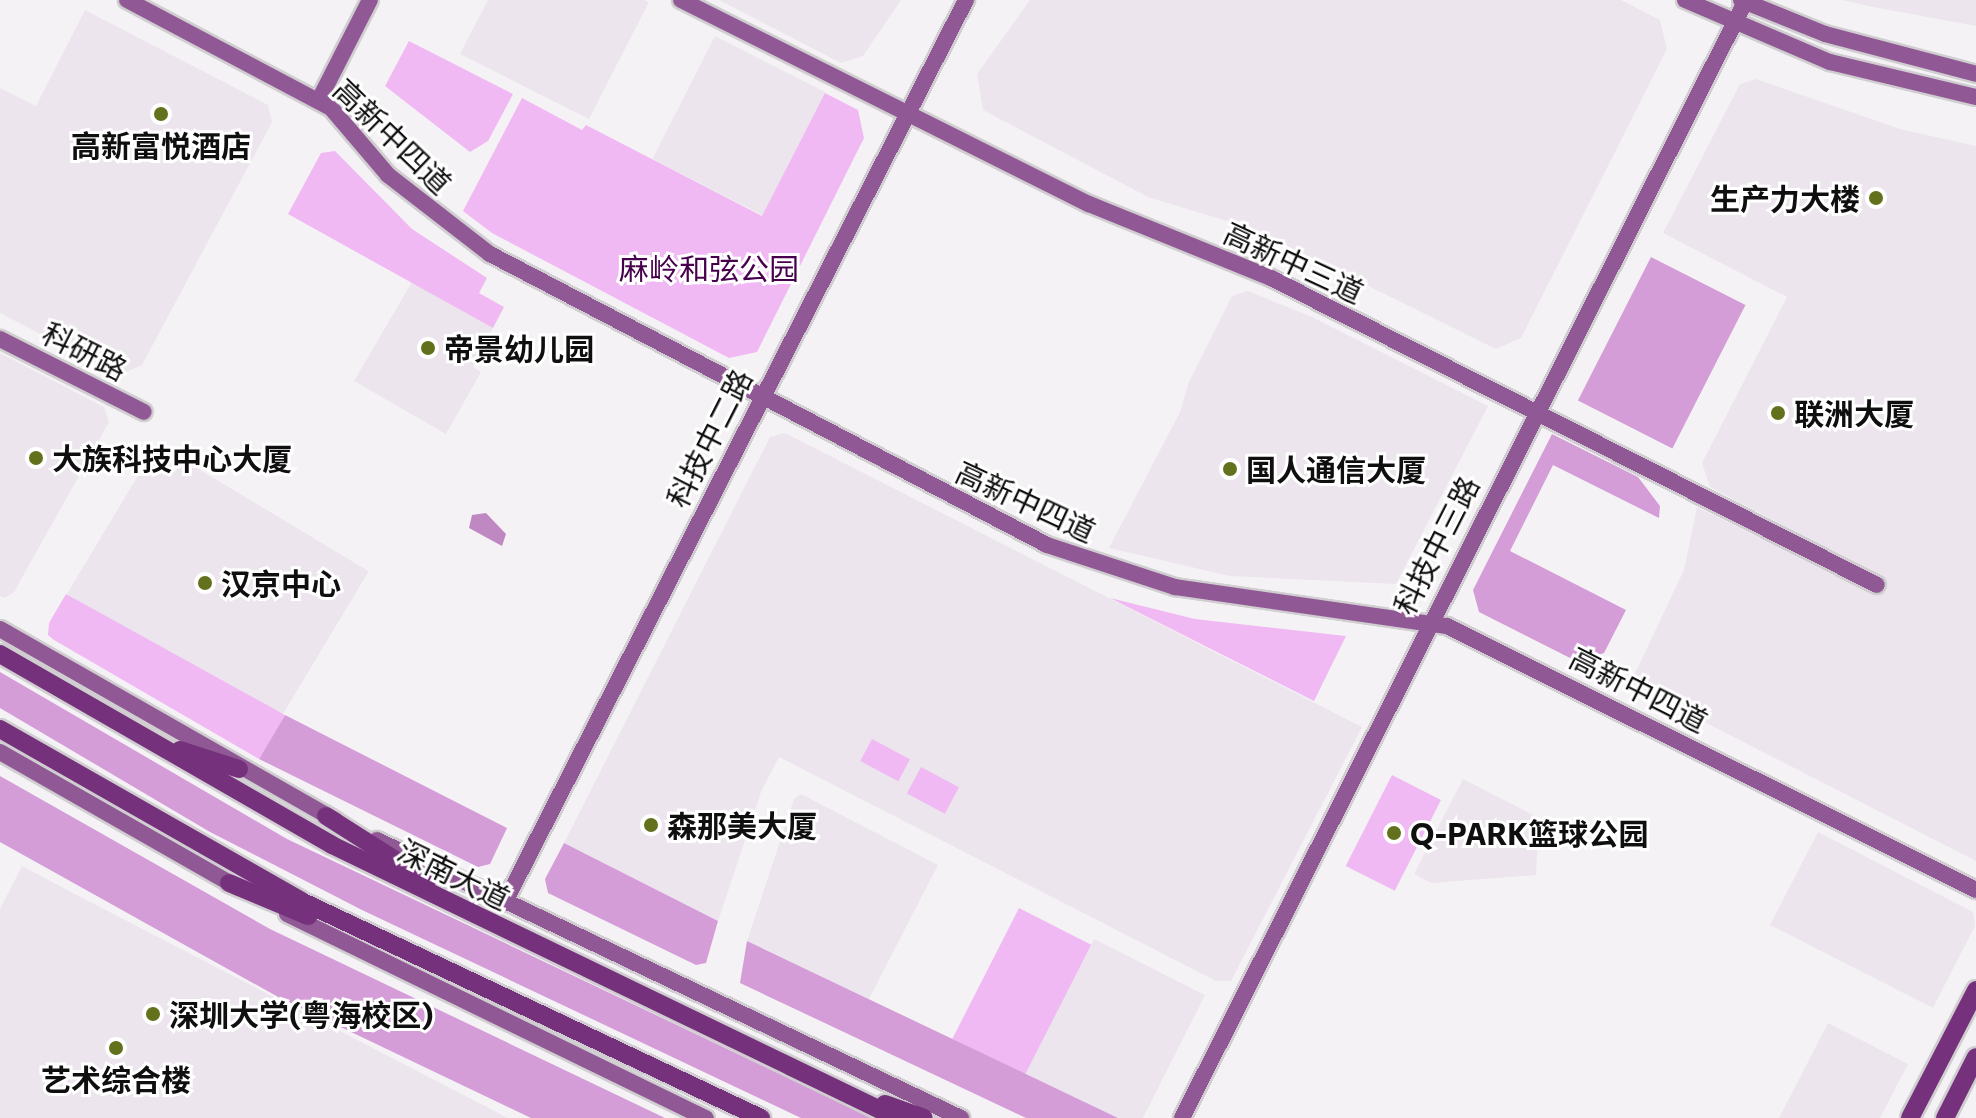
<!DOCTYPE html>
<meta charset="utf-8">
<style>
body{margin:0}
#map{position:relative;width:1976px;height:1118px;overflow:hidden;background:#f5f2f5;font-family:Commissioner,"Noto Sans SC",sans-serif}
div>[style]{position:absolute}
.built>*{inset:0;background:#ece5ed;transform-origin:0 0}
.green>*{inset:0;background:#f0b9f3;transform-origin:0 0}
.forest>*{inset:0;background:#d49dd8;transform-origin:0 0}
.water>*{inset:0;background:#bf88c2}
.roads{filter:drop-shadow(2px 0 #d0ced0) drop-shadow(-2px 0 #d0ced0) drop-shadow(0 2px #d0ced0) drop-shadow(0 -2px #d0ced0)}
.secondary>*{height:16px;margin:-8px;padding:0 8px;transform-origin:8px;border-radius:8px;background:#905894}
.primary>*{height:18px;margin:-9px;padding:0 9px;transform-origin:9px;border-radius:9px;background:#76317c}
.dots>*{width:22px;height:22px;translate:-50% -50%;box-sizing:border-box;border:4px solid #fff;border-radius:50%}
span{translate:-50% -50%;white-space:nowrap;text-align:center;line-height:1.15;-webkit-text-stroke:6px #fff;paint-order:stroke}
.street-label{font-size:30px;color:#100f10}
.poi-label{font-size:30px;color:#100f10;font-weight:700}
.right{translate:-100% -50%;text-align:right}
.left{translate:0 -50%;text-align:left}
.park-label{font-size:30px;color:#46004c}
</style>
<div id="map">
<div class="built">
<i style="clip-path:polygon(488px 0,644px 0,649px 2px,589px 119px,460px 54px)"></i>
<i style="clip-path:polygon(719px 0,901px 0,863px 56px,841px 63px)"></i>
<i style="clip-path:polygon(1030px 0,1621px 0,1660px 20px,1667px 49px,1521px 338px,1496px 349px,1253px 229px,1148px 197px,983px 110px,977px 74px)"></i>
<i style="clip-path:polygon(1842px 0,1976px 0,1976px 26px,1873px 7px)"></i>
<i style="clip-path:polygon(85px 10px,268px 105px,272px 122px,142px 365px,120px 375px,0 313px,0 88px,36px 106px)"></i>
<i style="left:715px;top:36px;width:124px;height:138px;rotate:27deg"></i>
<i style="clip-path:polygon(1756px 79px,1900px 129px,1976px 146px,1976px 861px,1630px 684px,1684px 570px,1697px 507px,1777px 546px,1788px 528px,1710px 487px,1702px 463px,1787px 297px,1663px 233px,1740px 84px)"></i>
<i style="clip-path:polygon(412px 282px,493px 328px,473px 367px,481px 372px,446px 434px,354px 381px)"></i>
<i style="clip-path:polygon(1248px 291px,1312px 317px,1488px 406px,1396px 584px,1230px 576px,1109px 548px,1180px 412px,1189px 382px,1232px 296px)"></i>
<i style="clip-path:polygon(0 353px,104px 407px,109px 422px,14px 592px,5px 598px,0 596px)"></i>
<i style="clip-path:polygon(785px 433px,1362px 727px,1231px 981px,1216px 981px,779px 757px,761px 792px,718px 921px,564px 843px,770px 437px)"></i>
<i style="left:157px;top:444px;width:247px;height:175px;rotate:31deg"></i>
<i style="clip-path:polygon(1463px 779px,1539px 818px,1536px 875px,1431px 883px,1414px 874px)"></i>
<i style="clip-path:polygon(801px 794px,938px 865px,869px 999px,747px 941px,794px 799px)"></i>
<i style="clip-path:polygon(1818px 832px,1973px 912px,1975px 926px,1933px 1008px,1770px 925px)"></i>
<i style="clip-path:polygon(22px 866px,71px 892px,508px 1118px,0 1118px,0 909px)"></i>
<i style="clip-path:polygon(1094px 939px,1205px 995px,1143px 1118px,1118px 1118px,1024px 1073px)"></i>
<i style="clip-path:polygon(1828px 1023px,1908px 1064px,1880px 1118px,1779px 1118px)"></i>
</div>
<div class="green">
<i style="clip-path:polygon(409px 41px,513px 94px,488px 141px,470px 152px,385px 86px)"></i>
<i style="clip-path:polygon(825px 93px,858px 110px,864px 138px,757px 352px,729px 358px,492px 233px,463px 211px,522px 98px,582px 130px,586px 125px,762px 216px)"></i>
<i style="clip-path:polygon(335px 151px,412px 229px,487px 278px,479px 293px,504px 307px,493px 328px,288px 214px,321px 153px)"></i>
<i style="clip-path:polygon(66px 594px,285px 715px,259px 759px,54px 640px,48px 635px,49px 623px)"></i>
<i style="clip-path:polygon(1110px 598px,1195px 619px,1346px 636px,1314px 701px)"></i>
<i style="left:872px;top:739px;width:43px;height:25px;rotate:28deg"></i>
<i style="left:921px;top:767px;width:43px;height:30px;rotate:28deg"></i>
<i style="left:1392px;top:775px;width:55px;height:102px;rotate:27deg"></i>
<i style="left:1019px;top:908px;width:81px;height:147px;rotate:27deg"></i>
</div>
<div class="forest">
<i style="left:1651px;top:257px;width:106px;height:161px;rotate:27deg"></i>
<i style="clip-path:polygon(1552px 434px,1638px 477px,1660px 506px,1659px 518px,1553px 465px,1510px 551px,1626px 610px,1604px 653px,1578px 662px,1479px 612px,1473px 590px)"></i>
<i style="clip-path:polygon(0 672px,287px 839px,872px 1118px,801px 1118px,362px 910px,210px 832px,0 708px)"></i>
<i style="clip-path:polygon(285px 715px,507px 828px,490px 864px,478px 867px,259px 759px)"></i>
<i style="clip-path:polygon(0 776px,270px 929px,665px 1118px,531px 1118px,280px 998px,0 842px)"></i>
<i style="clip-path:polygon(564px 843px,718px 921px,706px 963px,696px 965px,548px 893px,545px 879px)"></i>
<i style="clip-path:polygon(747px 941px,1118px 1118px,1026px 1118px,740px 983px)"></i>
</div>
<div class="water">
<i style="clip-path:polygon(486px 513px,506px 534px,502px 546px,469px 528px,472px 515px)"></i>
</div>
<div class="roads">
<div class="secondary">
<i style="left:127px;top:0;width:231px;rotate:27.9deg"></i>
<i style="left:331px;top:108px;width:88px;rotate:49.6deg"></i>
<i style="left:388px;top:175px;width:129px;rotate:37.8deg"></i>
<i style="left:490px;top:254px;width:628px;rotate:27.58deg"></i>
<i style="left:1047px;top:545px;width:135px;rotate:18.2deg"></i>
<i style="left:1175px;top:587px;width:275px;rotate:8.2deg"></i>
<i style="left:1447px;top:626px;width:591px;rotate:26.52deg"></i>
<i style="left:681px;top:0;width:456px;rotate:26.6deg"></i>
<i style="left:1089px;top:204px;width:196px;rotate:22.1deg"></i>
<i style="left:1271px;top:278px;width:679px;rotate:26.87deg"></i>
<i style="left:1685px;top:0;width:158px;rotate:23.2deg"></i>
<i style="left:1830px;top:62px;width:150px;rotate:13.5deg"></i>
<i style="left:1741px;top:0;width:91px;rotate:22deg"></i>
<i style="left:1825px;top:34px;width:156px;rotate:14.8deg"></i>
<i style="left:319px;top:100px;width:112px;rotate:-63deg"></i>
<i style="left:0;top:339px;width:161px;rotate:26.9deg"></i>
<i style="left:0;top:629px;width:386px;rotate:29.7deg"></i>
<i style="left:0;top:752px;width:274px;rotate:29.7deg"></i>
<i style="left:377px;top:840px;width:647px;rotate:25.46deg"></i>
<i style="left:505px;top:902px;width:1013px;rotate:-62.93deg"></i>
<i style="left:287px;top:914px;width:466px;rotate:26deg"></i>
<i style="left:1182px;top:1118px;width:1252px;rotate:-63.23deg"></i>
</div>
<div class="primary">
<i style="left:0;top:654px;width:383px;rotate:29.9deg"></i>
<i style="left:332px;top:845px;width:627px;rotate:25.79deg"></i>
<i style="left:0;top:729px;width:347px;rotate:29.7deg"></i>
<i style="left:301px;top:901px;width:509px;rotate:25.26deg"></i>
<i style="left:180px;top:750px;width:62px;rotate:17.9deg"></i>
<i style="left:326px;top:816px;width:120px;rotate:32.4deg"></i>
<i style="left:229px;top:883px;width:86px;rotate:22.7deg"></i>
<i style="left:885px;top:1104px;width:41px;rotate:19.7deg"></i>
<i style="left:1910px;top:1118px;width:144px;rotate:-62.7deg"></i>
<i style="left:1945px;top:1118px;width:68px;rotate:-63.1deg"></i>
</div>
</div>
<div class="dots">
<i style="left:161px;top:114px;background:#63711d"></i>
<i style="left:1876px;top:198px;background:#63711d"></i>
<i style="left:428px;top:348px;background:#63711d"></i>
<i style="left:1778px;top:413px;background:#63711d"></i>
<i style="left:36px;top:458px;background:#63711d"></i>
<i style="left:1230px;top:469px;background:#63711d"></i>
<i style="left:205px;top:583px;background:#63711d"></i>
<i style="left:651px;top:825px;background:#63711d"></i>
<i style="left:1394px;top:833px;background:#63711d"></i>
<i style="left:153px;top:1014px;background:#63711d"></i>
<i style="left:116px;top:1048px;background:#63711d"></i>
</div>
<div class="street-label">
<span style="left:393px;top:136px;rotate:44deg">高新中四道</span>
<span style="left:1294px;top:262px;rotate:25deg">高新中三道</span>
<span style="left:85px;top:351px;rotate:27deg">科研路</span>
<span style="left:709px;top:438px;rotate:-63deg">科技中二路</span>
<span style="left:1026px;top:501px;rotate:25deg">高新中四道</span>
<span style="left:1436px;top:545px;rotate:-63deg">科技中三路</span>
<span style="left:1639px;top:689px;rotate:27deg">高新中四道</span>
<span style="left:454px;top:874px;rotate:26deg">深南大道</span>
</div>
<div class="poi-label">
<span style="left:161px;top:145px">高新富悦酒店</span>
<span class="right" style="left:1860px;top:198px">生产力大楼</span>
<span class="left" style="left:444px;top:348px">帝景幼儿园</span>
<span class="left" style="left:1794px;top:413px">联洲大厦</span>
<span class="left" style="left:52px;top:458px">大族科技中心大厦</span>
<span class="left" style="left:1246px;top:469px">国人通信大厦</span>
<span class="left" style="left:221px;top:583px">汉京中心</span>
<span class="left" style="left:667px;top:825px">森那美大厦</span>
<span class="left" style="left:1410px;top:833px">Q-PARK篮球公园</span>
<span class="left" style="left:169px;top:1014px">深圳大学(粤海校区)</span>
<span style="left:116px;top:1079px">艺术综合楼</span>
</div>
<div class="park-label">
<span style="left:709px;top:268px">麻岭和弦公园</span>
</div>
</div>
